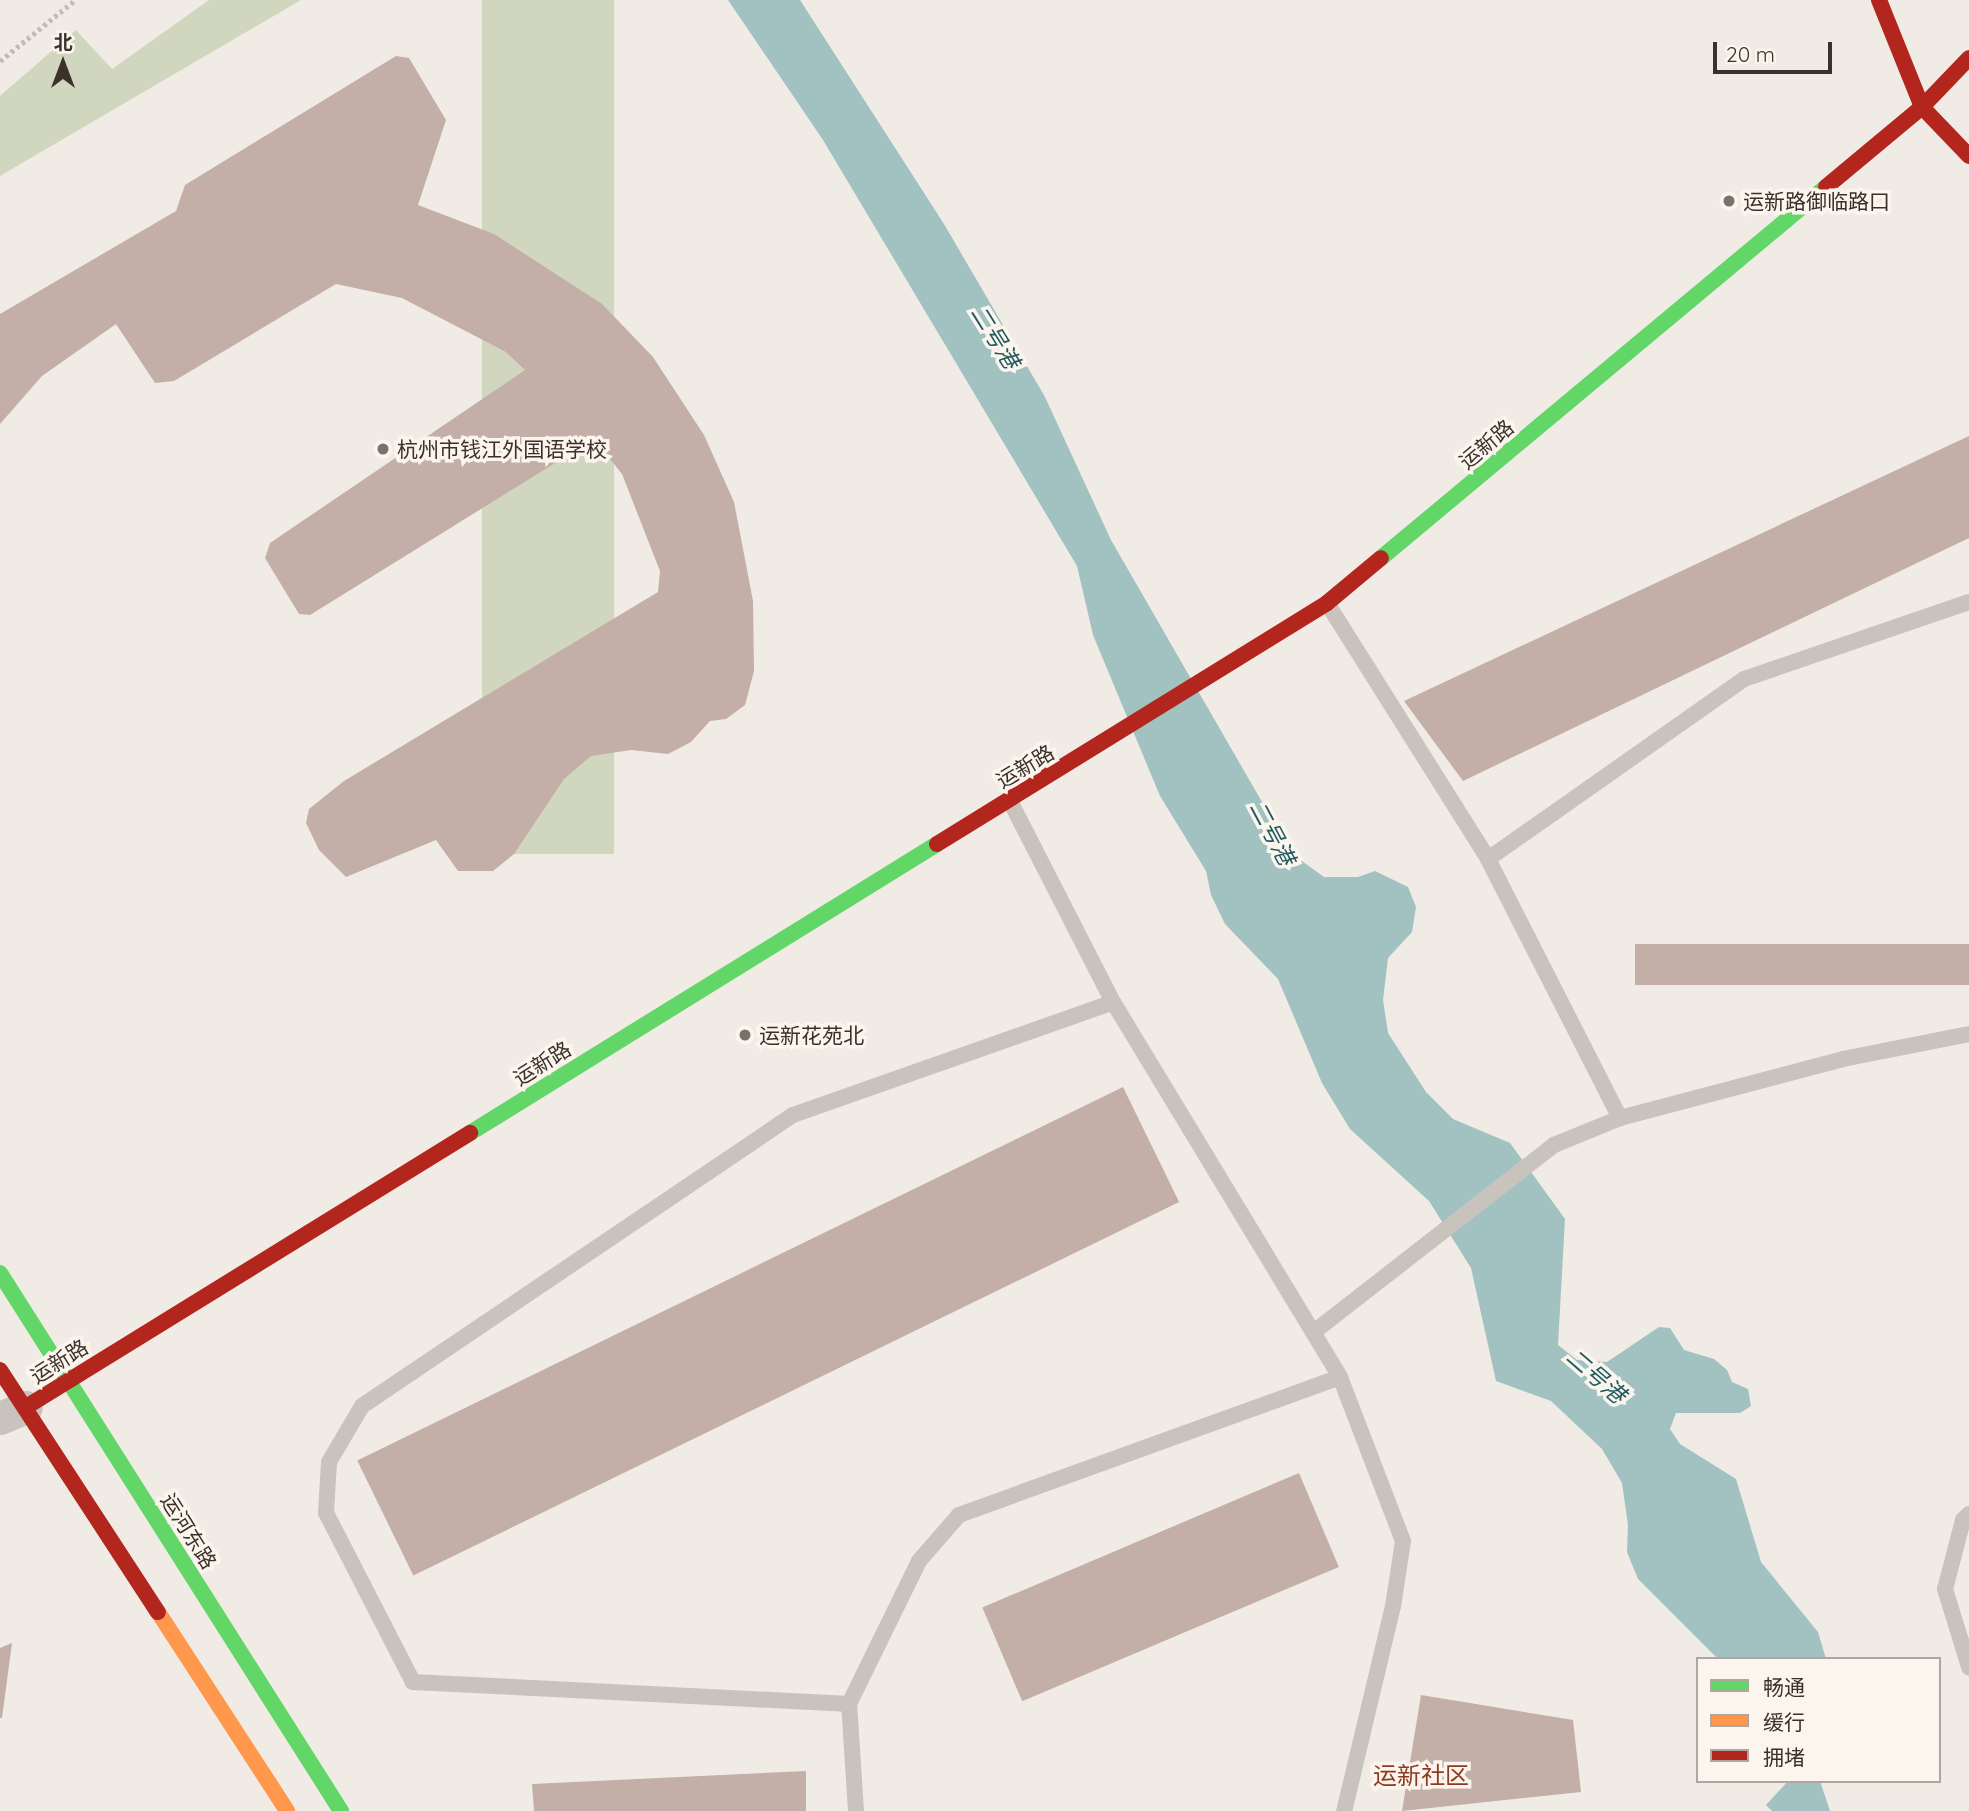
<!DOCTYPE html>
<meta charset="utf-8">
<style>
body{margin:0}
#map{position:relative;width:1969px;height:1811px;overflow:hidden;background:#f0ebe5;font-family:Quicksand,"Noto Sans SC",sans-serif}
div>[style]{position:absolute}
.green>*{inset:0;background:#d1d6bf;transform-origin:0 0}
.water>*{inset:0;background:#a1c2c1}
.building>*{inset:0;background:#c3afa7;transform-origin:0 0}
.path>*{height:4.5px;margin-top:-2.25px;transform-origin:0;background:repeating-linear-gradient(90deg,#c2bbb6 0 3.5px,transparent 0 7px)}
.lane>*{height:16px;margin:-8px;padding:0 8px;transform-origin:8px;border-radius:8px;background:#c9c3be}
.street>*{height:33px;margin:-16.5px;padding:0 16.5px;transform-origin:16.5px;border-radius:16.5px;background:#c9c3be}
.fast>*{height:16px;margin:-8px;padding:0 8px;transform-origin:8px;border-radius:8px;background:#63d668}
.slow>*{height:16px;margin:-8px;padding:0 8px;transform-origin:8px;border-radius:8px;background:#ff974d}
.jam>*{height:16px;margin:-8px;padding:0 8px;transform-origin:8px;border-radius:8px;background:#b3261e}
.dots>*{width:19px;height:19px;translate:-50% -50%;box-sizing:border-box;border:4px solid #fbf5ee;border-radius:50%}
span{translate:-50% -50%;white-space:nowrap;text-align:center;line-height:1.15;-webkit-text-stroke:7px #fbf5ee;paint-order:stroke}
.poi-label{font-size:21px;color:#3b302b}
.left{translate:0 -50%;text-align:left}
.street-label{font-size:21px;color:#3b302b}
.water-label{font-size:23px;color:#1f5a5e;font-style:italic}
.quarter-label{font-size:24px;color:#8c3b22}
.legend{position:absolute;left:1696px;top:1657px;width:245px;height:126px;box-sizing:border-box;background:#fbf5ee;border:2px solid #aea6a0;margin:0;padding:9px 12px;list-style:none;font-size:21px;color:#3b302b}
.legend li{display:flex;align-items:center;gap:14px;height:35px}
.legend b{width:35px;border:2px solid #aea6a0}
.north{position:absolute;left:28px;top:28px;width:70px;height:70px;-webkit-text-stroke:5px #fbf5ee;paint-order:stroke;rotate:0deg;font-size:19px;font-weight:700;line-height:28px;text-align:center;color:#3b302b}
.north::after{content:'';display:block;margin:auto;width:24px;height:32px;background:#3b302b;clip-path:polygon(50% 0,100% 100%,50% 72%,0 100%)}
.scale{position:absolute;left:1713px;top:42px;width:119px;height:32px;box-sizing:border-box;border:4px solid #3b302b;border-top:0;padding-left:9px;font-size:21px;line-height:24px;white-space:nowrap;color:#3b302b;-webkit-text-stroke:5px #fbf5ee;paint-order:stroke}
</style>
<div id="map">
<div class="green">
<i style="clip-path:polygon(209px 0,301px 0,0 176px,0 96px,76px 30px,112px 69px)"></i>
<i style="left:482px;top:0;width:132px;height:854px"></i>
</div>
<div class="water">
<i style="clip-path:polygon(728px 0,800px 0,944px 224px,1045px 397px,1111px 540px,1292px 854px,1324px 877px,1358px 877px,1375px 871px,1408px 887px,1416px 907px,1412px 932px,1388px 958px,1383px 1000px,1388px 1033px,1426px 1092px,1453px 1119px,1510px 1143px,1565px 1219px,1558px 1345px,1577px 1360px,1607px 1362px,1659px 1327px,1670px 1328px,1684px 1350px,1714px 1359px,1727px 1370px,1732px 1382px,1748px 1389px,1751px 1406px,1740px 1413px,1676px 1413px,1670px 1429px,1680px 1444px,1736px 1479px,1761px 1562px,1818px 1632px,1826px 1659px,1718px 1659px,1638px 1579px,1627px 1552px,1628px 1525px,1622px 1483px,1602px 1449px,1551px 1401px,1496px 1381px,1471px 1268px,1429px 1201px,1350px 1129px,1322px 1083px,1278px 979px,1225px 924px,1211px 895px,1206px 871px,1160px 796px,1093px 635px,1077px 566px,823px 140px)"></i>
<i style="clip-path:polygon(1788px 1781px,1820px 1781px,1830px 1811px,1772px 1811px,1766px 1805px)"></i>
</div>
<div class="building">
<i style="clip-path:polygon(396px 56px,409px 58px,446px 120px,418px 205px,494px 234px,602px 304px,653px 357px,704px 435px,734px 502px,753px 601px,754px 671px,745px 705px,726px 719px,710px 721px,691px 742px,668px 754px,631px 750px,591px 756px,564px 779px,514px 854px,493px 871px,458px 871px,436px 840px,346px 877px,319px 850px,306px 823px,309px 809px,344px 781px,658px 592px,660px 571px,622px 474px,594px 439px,310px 615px,299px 614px,265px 558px,270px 543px,525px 370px,506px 352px,402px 298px,336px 284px,174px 381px,155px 383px,116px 324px,42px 376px,0 424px,0 314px,176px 211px,185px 185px)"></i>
<i style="clip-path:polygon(1969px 436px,1969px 538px,1463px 781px,1404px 701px)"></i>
<i style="left:1969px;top:944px;width:41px;height:334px;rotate:90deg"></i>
<i style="left:1123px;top:1087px;width:128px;height:852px;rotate:64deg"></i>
<i style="left:1299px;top:1473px;width:102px;height:344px;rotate:67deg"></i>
<i style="clip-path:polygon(12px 1643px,2px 1718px,0 1718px,0 1648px)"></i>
<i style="clip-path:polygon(1421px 1695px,1573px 1720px,1581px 1792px,1402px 1811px)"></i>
<i style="clip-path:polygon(806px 1771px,806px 1811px,534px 1811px,532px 1784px)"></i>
</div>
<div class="path">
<i style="left:0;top:61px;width:97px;rotate:-39.1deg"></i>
</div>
<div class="lane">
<i style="left:1327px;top:603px;width:302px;rotate:57.8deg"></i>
<i style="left:1488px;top:859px;width:291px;rotate:63deg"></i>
<i style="left:1009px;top:799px;width:228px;rotate:62.9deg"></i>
<i style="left:1113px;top:1002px;width:438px;rotate:58.8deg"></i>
<i style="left:1340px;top:1377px;width:176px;rotate:69deg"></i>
<i style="left:1403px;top:1541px;width:66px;rotate:98.7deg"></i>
<i style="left:1393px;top:1606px;width:211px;rotate:103.4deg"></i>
<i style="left:1488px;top:859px;width:313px;rotate:-35.1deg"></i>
<i style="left:1744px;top:679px;width:238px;rotate:-18.9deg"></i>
<i style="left:1315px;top:1331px;width:303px;rotate:-37.9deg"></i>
<i style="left:1554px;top:1145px;width:71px;rotate:-22.2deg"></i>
<i style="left:1620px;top:1118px;width:231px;rotate:-14.8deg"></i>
<i style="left:1843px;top:1059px;width:128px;rotate:-11.2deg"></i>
<i style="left:1969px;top:1514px;width:8px;rotate:135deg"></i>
<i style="left:1963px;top:1520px;width:71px;rotate:104.6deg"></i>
<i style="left:1945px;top:1589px;width:82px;rotate:72.9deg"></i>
<i style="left:849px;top:1704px;width:437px;rotate:-177.1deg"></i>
<i style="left:413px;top:1682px;width:190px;rotate:-117.2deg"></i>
<i style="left:326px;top:1513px;width:51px;rotate:-86.6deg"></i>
<i style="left:329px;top:1462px;width:65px;rotate:-59.5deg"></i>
<i style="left:362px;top:1406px;width:520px;rotate:-34.03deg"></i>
<i style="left:793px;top:1115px;width:339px;rotate:-19.4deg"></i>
<i style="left:856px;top:1811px;width:107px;rotate:-93.7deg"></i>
<i style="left:849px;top:1704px;width:159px;rotate:-63.9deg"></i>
<i style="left:919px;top:1561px;width:61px;rotate:-49deg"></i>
<i style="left:959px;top:1515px;width:405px;rotate:-19.9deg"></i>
</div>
<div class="street">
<i style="left:0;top:1418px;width:28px;rotate:-23deg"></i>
</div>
<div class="fast">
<i style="left:1381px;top:558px;width:579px;rotate:-39.82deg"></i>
<i style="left:470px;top:1133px;width:549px;rotate:-31.75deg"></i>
<i style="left:0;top:1273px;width:637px;rotate:57.63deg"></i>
</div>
<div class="slow">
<i style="left:158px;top:1612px;width:237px;rotate:57deg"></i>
</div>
<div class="jam">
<i style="left:1879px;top:0;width:115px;rotate:68.1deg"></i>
<i style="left:1922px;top:107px;width:68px;rotate:46.2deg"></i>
<i style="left:1826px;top:187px;width:125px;rotate:-39.8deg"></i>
<i style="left:1922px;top:107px;width:68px;rotate:-46.2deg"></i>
<i style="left:937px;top:844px;width:458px;rotate:-31.7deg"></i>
<i style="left:1327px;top:603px;width:70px;rotate:-39.8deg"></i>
<i style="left:0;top:1370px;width:289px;rotate:56.9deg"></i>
<i style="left:26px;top:1407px;width:522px;rotate:-31.68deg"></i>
</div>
<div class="dots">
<i style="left:1729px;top:201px;background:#7a716c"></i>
<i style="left:383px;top:449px;background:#7a716c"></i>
<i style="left:745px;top:1035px;background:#7a716c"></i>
</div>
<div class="poi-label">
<span class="left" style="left:1743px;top:201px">运新路御临路口</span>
<span class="left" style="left:397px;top:449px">杭州市钱江外国语学校</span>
<span class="left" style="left:759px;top:1035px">运新花苑北</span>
</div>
<div class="street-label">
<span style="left:1486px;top:444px;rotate:-40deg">运新路</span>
<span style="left:1025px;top:766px;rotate:-31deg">运新路</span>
<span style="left:542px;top:1063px;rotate:-32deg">运新路</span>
<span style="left:59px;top:1361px;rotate:-32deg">运新路</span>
<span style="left:189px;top:1531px;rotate:58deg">运河东路</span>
</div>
<div class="water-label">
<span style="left:995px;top:337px;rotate:58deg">二号港</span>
<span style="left:1272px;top:833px;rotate:62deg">二号港</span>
<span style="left:1596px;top:1376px;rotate:41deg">二号港</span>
</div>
<div class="quarter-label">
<span style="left:1421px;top:1776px">运新社区</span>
</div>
<ul class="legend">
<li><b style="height:9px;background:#63d668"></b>畅通</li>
<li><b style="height:9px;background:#ff974d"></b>缓行</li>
<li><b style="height:9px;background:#b3261e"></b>拥堵</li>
</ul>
<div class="north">北</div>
<div class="scale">20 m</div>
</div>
